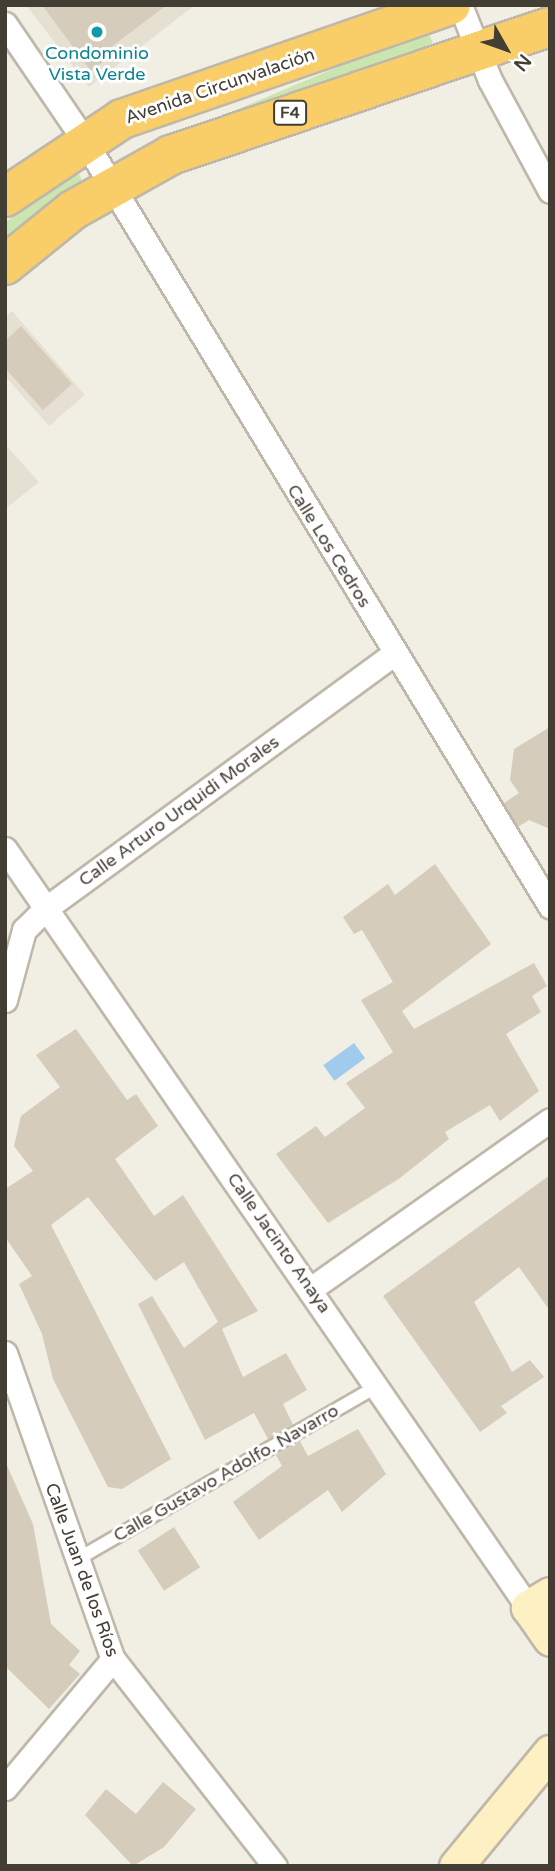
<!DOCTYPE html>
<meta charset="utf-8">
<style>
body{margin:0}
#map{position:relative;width:555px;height:1871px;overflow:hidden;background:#f1eee4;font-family:"Varela Round",sans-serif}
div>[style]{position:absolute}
.residential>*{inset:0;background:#e5e0d2}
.green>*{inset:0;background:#cae5ad;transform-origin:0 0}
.water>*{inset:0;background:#a1cbed;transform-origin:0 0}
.building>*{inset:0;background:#d5ccbc;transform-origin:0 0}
.roads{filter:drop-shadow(2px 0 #bfb8aa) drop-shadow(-2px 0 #bfb8aa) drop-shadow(0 2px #bfb8aa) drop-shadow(0 -2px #bfb8aa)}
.lane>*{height:12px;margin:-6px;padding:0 6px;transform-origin:6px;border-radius:6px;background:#fff}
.street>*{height:23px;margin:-11.5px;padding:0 11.5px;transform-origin:11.5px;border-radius:11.5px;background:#fff}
.secondary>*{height:33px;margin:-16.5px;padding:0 16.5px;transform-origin:16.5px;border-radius:16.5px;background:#fdf0c2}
.highway>*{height:38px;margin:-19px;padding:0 19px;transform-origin:19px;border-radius:19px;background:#f9cd67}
.dots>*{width:19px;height:19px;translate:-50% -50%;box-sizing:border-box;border:4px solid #fff;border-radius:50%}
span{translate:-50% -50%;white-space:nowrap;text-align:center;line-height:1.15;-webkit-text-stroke:6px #fff;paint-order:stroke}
.shield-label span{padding:2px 5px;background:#fff;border:2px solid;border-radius:5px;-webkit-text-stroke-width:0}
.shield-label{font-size:16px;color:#433e34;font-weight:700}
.culture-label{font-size:18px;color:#0d838f}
.street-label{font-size:18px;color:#433e34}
.frame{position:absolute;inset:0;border:7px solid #433e34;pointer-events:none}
.north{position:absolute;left:471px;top:14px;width:70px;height:70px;-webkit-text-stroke:5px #fff;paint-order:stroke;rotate:130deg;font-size:19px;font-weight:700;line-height:28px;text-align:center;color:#433e34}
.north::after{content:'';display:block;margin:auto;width:24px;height:32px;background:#433e34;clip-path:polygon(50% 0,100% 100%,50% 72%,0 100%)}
</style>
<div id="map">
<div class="residential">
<i style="clip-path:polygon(26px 5px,195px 5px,89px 87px)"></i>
<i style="clip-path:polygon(12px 311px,85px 395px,49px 426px,5px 376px,5px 317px)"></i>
<i style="clip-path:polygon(5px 444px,39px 482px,5px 509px)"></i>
</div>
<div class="green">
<i style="left:427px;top:29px;width:15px;height:324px;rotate:67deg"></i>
<i style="clip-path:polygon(75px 167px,83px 182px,5px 243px,5px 223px)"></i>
</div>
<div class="water">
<i style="left:354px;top:1043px;width:19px;height:38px;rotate:54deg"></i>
</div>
<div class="building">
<i style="clip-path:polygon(42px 5px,167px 5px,111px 47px,115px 53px,91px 71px)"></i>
<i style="clip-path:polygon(21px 326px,72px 384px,43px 410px,5px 368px,5px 341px)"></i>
<i style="clip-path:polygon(550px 727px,550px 829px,529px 820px,518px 827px,504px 803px,519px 793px,510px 780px,514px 749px)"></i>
<i style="clip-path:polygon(435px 864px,491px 944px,402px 1011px,414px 1029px,534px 963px,547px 986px,532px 996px,541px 1012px,506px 1034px,539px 1091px,500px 1121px,490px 1105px,445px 1132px,449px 1139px,400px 1178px,328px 1223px,276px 1154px,316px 1126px,325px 1137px,365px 1108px,346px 1083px,393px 1052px,361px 1000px,393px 982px,362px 930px,354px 934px,343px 917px,388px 884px,395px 895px)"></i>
<i style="clip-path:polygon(76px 1029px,127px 1100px,136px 1094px,158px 1126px,115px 1159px,154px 1216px,183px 1195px,258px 1311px,222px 1329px,243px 1377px,286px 1353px,307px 1390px,283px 1404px,293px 1425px,268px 1439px,254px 1413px,205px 1440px,138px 1304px,152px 1296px,184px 1348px,218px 1322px,184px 1262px,155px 1281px,88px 1197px,51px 1225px,171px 1459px,122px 1489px,108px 1487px,53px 1379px,42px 1334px,19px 1284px,32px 1276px,5px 1237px,5px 1189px,33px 1171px,14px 1146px,21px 1116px,60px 1087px,36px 1055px)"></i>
<i style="clip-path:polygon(550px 1175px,550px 1311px,519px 1267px,474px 1302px,512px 1372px,530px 1360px,544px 1377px,501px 1406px,507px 1413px,480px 1432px,383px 1296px)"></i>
<i style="clip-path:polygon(358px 1429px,386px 1474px,342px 1512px,328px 1490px,259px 1540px,233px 1502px,282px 1466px,276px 1455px,300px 1441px,308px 1456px)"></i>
<i style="clip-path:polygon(5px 1461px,33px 1524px,51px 1624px,80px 1651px,69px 1665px,80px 1674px,49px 1709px,5px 1666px)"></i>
<i style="left:174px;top:1527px;width:48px;height:43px;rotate:57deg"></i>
<i style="clip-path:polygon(163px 1782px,196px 1809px,164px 1847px,133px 1866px,85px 1815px,106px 1789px,136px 1814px)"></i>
</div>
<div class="roads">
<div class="lane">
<i style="left:76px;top:1560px;width:346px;rotate:-30deg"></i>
</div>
<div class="street">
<i style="left:460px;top:5px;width:81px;rotate:68.2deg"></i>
<i style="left:490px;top:80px;width:126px;rotate:61.6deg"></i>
<i style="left:5px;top:24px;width:140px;rotate:55.7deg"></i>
<i style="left:84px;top:140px;width:897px;rotate:58.69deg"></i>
<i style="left:5px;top:849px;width:921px;rotate:55.4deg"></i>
<i style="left:5px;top:1000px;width:73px;rotate:-74.8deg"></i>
<i style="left:24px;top:930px;width:30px;rotate:-45deg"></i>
<i style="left:45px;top:909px;width:434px;rotate:-36.2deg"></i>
<i style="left:312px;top:1288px;width:291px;rotate:-35.2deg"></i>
<i style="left:5px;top:1353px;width:324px;rotate:70.6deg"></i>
<i style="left:113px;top:1659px;width:263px;rotate:52deg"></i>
<i style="left:5px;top:1788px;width:168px;rotate:-50.1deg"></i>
</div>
<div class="secondary">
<i style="left:550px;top:1594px;width:26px;rotate:149deg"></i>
<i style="left:528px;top:1607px;width:39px;rotate:55deg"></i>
<i style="left:456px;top:1866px;width:148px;rotate:-50.5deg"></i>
</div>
<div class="highway">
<i style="left:5px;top:197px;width:141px;rotate:-33.7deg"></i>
<i style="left:122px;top:119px;width:348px;rotate:-19.1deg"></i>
<i style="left:5px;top:265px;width:87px;rotate:-39deg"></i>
<i style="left:73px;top:210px;width:112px;rotate:-29.3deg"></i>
<i style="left:171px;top:155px;width:400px;rotate:-18.7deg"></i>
</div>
</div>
<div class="dots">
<i style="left:97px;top:32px;background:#0f9aa8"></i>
</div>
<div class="shield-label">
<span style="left:290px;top:113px">F4</span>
</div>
<div class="culture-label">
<span style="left:97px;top:64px">Condominio<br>Vista Verde</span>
</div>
<div class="street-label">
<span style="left:220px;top:86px;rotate:-19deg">Avenida Circunvalación</span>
<span style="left:329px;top:546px;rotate:58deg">Calle Los Cedros</span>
<span style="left:179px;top:811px;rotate:-36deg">Calle Arturo Urquidi Morales</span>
<span style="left:279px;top:1243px;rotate:55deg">Calle Jacinto Anaya</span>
<span style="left:226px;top:1473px;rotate:-30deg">Calle Gustavo Adolfo. Navarro</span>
<span style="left:82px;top:1570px;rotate:70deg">Calle Juan de los Ríos</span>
</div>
<div class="frame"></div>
<div class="north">N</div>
</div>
